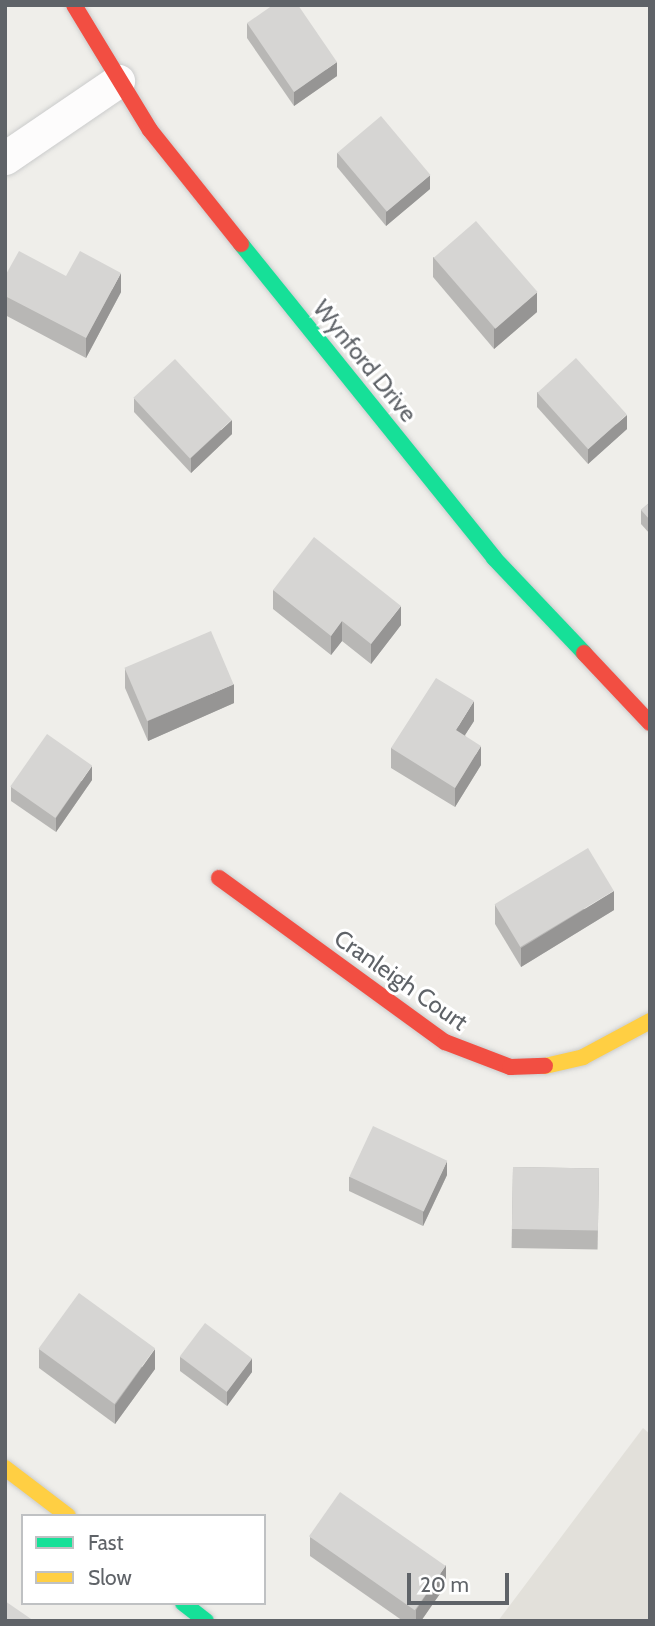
<!DOCTYPE html>
<html>
<head>
<meta charset="utf-8">
<style>
  body { margin:0 }
  #map { position:relative; width:655px; height:1626px; overflow:hidden; background:#efeeea; font-family:Cabin,sans-serif }
  div>[style] { position:absolute }
  [style*='--x'] { left:calc(var(--x)*1px); top:calc(var(--y)*1px); width:calc(var(--w)*1px); rotate:calc(var(--a)*1deg) }
  .education>* { inset:0; background:#e2e0da }
  .roads { filter:drop-shadow(0 0 2px #cbcccc) drop-shadow(0 0 2px #cbcccc) }
  .street>* { height:33px; margin:-16.5px; padding:0 16.5px; transform-origin:16.5px; border-radius:16.5px; background:#fdfcfc }
  .fast>* { height:16px; margin:-8px; padding:0 8px; transform-origin:8px; border-radius:8px; background:#16e098 }
  .slow>* { height:16px; margin:-8px; padding:0 8px; transform-origin:8px; border-radius:8px; background:#ffcf43 }
  .jam>* { height:16px; margin:-8px; padding:0 8px; transform-origin:8px; border-radius:8px; background:#f24e42 }
  .wall>* { inset:0; background:#b8b7b5; transform-origin:0 0 }
  .shaded-wall>* { inset:0; background:#969594 }
  .building>* { inset:0; background:#d6d5d3; transform-origin:0 0 }
  span { translate:-50% -50%; white-space:nowrap; text-align:center; line-height:1.15; -webkit-text-stroke:6px #fff; paint-order:stroke }
  .street-label { font-size:24px; color:#5f6368 }
  .frame { position:absolute; inset:0; border:7px solid #5f6368; pointer-events:none }
  .legend { position:absolute; left:21px; top:1514px; width:245px; height:91px; box-sizing:border-box; background:#fff; border:2px solid #bfc1c3; margin:0; padding:9px 12px; list-style:none; font-size:21px; color:#5f6368 }
  .legend li { display:flex; align-items:center; gap:14px; height:35px }
  .legend b { width:35px; border:2px solid #bfc1c3 }
  .scale { position:absolute; left:407px; top:1573px; width:102px; height:32px; box-sizing:border-box; border:4px solid #5f6368; border-top:0; padding-left:9px; font-size:21px; line-height:24px; white-space:nowrap; color:#5f6368; -webkit-text-stroke:5px #fff; paint-order:stroke }
</style>
</head>
<body>
<div id="map">
  <div class="education">
    <div style="clip-path:polygon(643px 1428px,650px 1434px,650px 1621px,498px 1621px)"></div>
  </div>
  <div class="roads">
    <div class="street">
      <div style="--x:5;--y:158;--w:137;--a:-34.3"></div>
    </div>
    <div class="fast">
      <div style="--x:241;--y:244;--w:403;--a:51.1"></div>
      <div style="--x:494;--y:558;--w:131;--a:46.5"></div>
      <div style="--x:183;--y:1603;--w:29;--a:38"></div>
    </div>
    <div class="slow">
      <div style="--x:545;--y:1066;--w:39;--a:-13"></div>
      <div style="--x:583;--y:1057;--w:76;--a:-28.2"></div>
      <div style="--x:5;--y:1468;--w:79;--a:37.3"></div>
    </div>
    <div class="jam">
      <div style="--x:74;--y:5;--w:146;--a:58.7"></div>
      <div style="--x:150;--y:130;--w:146;--a:51.4"></div>
      <div style="--x:584;--y:653;--w:96;--a:46.7"></div>
      <div style="--x:219;--y:878;--w:279;--a:36"></div>
      <div style="--x:445;--y:1042;--w:70;--a:21"></div>
      <div style="--x:510;--y:1067;--w:35;--a:-2"></div>
    </div>
  </div>
  <div class="wall">
    <div style="clip-path:polygon(247px 23px,337px 76px,294px 106px,247px 38px)"></div>
    <div style="clip-path:polygon(337px 153px,430px 189px,386px 226px,337px 167px)"></div>
    <div style="clip-path:polygon(433px 257px,537px 312px,494px 349px,433px 277px)"></div>
    <div style="clip-path:polygon(5px 276px,66px 276px,121px 292px,86px 358px,5px 315px)"></div>
    <div style="clip-path:polygon(537px 392px,627px 429px,588px 464px,537px 407px)"></div>
    <div style="clip-path:polygon(134px 398px,232px 434px,191px 473px,134px 412px)"></div>
    <div style="clip-path:polygon(650px 502px,650px 534px,641px 524px,641px 510px)"></div>
    <div style="clip-path:polygon(273px 590px,401px 625px,371px 664px,342px 641px,331px 655px,273px 609px)"></div>
    <div style="clip-path:polygon(125px 668px,234px 703px,148px 741px,125px 688px)"></div>
    <div style="clip-path:polygon(474px 721px,465px 735px,481px 765px,455px 807px,391px 768px,391px 748px)"></div>
    <div style="clip-path:polygon(92px 780px,56px 832px,11px 801px,11px 787px)"></div>
    <div style="clip-path:polygon(495px 905px,614px 910px,521px 967px,495px 924px)"></div>
    <div style="left:513px;top:1167px;width:86px;height:81px;rotate:1deg"></div>
    <div style="clip-path:polygon(447px 1175px,423px 1226px,349px 1191px,349px 1177px)"></div>
    <div style="clip-path:polygon(39px 1349px,155px 1369px,115px 1424px,39px 1368px)"></div>
    <div style="clip-path:polygon(180px 1357px,252px 1372px,227px 1406px,180px 1371px)"></div>
    <div style="clip-path:polygon(310px 1537px,446px 1585px,421px 1621px,403px 1621px,310px 1556px)"></div>
  </div>
  <div class="shaded-wall">
    <div style="clip-path:polygon(337px 62px,337px 76px,294px 106px,294px 92px)"></div>
    <div style="clip-path:polygon(430px 175px,430px 189px,386px 226px,386px 212px)"></div>
    <div style="clip-path:polygon(121px 273px,121px 292px,86px 358px,86px 338px)"></div>
    <div style="clip-path:polygon(537px 292px,537px 312px,494px 349px,494px 329px)"></div>
    <div style="clip-path:polygon(627px 415px,627px 429px,588px 464px,588px 449px)"></div>
    <div style="clip-path:polygon(232px 420px,232px 434px,191px 473px,191px 458px)"></div>
    <div style="clip-path:polygon(401px 606px,401px 625px,371px 664px,371px 644px)"></div>
    <div style="clip-path:polygon(342px 621px,342px 641px,331px 655px,331px 636px)"></div>
    <div style="clip-path:polygon(234px 684px,234px 703px,148px 741px,148px 721px)"></div>
    <div style="clip-path:polygon(474px 701px,474px 721px,456px 749px,456px 730px)"></div>
    <div style="clip-path:polygon(481px 746px,481px 765px,455px 807px,455px 788px)"></div>
    <div style="clip-path:polygon(92px 766px,92px 780px,56px 832px,56px 818px)"></div>
    <div style="clip-path:polygon(614px 891px,614px 910px,521px 967px,521px 948px)"></div>
    <div style="clip-path:polygon(447px 1161px,447px 1175px,423px 1226px,423px 1212px)"></div>
    <div style="clip-path:polygon(155px 1349px,155px 1369px,115px 1424px,115px 1405px)"></div>
    <div style="clip-path:polygon(252px 1358px,252px 1372px,227px 1406px,227px 1391px)"></div>
    <div style="clip-path:polygon(446px 1565px,446px 1585px,421px 1621px,416px 1621px,416px 1610px)"></div>
  </div>
  <div class="building">
    <div style="clip-path:polygon(273px 5px,298px 5px,337px 62px,294px 92px,247px 23px)"></div>
    <div style="left:381px;top:116px;width:77px;height:57px;rotate:50deg"></div>
    <div style="left:476px;top:221px;width:94px;height:56px;rotate:49deg"></div>
    <div style="clip-path:polygon(19px 251px,66px 276px,80px 251px,121px 273px,86px 338px,5px 296px,5px 276px)"></div>
    <div style="left:576px;top:358px;width:76px;height:52px;rotate:48deg"></div>
    <div style="left:175px;top:359px;width:83px;height:57px;rotate:47deg"></div>
    <div style="clip-path:polygon(650px 502px,650px 520px,641px 510px)"></div>
    <div style="clip-path:polygon(314px 537px,401px 606px,371px 644px,342px 621px,331px 636px,273px 590px)"></div>
    <div style="left:211px;top:631px;width:58px;height:94px;rotate:67deg"></div>
    <div style="clip-path:polygon(436px 678px,474px 701px,456px 730px,481px 746px,455px 788px,391px 748px)"></div>
    <div style="left:47px;top:734px;width:55px;height:64px;rotate:35deg"></div>
    <div style="left:588px;top:848px;width:50px;height:109px;rotate:59deg"></div>
    <div style="left:373px;top:1126px;width:82px;height:56px;rotate:25deg"></div>
    <div style="left:513px;top:1167px;width:86px;height:62px;rotate:1deg"></div>
    <div style="left:79px;top:1293px;width:94px;height:69px;rotate:36deg"></div>
    <div style="left:205px;top:1323px;width:59px;height:42px;rotate:37deg"></div>
    <div style="left:340px;top:1492px;width:129px;height:54px;rotate:35deg"></div>
    <div style="clip-path:polygon(5px 1601px,34px 1621px,5px 1621px)"></div>
  </div>
  <div class="street-label">
    <span style="left:365px;top:361px;rotate:51deg">Wynford Drive</span>
    <span style="left:401px;top:980px;rotate:35deg">Cranleigh Court</span>
  </div>
  <div class="frame"></div>
  <ul class="legend">
  <li><b style="height:9px;background:#16e098"></b>Fast</li>
  <li><b style="height:9px;background:#ffcf43"></b>Slow</li>
  </ul>
  <div class="scale">20 m</div>
</div>
</body>
</html>
